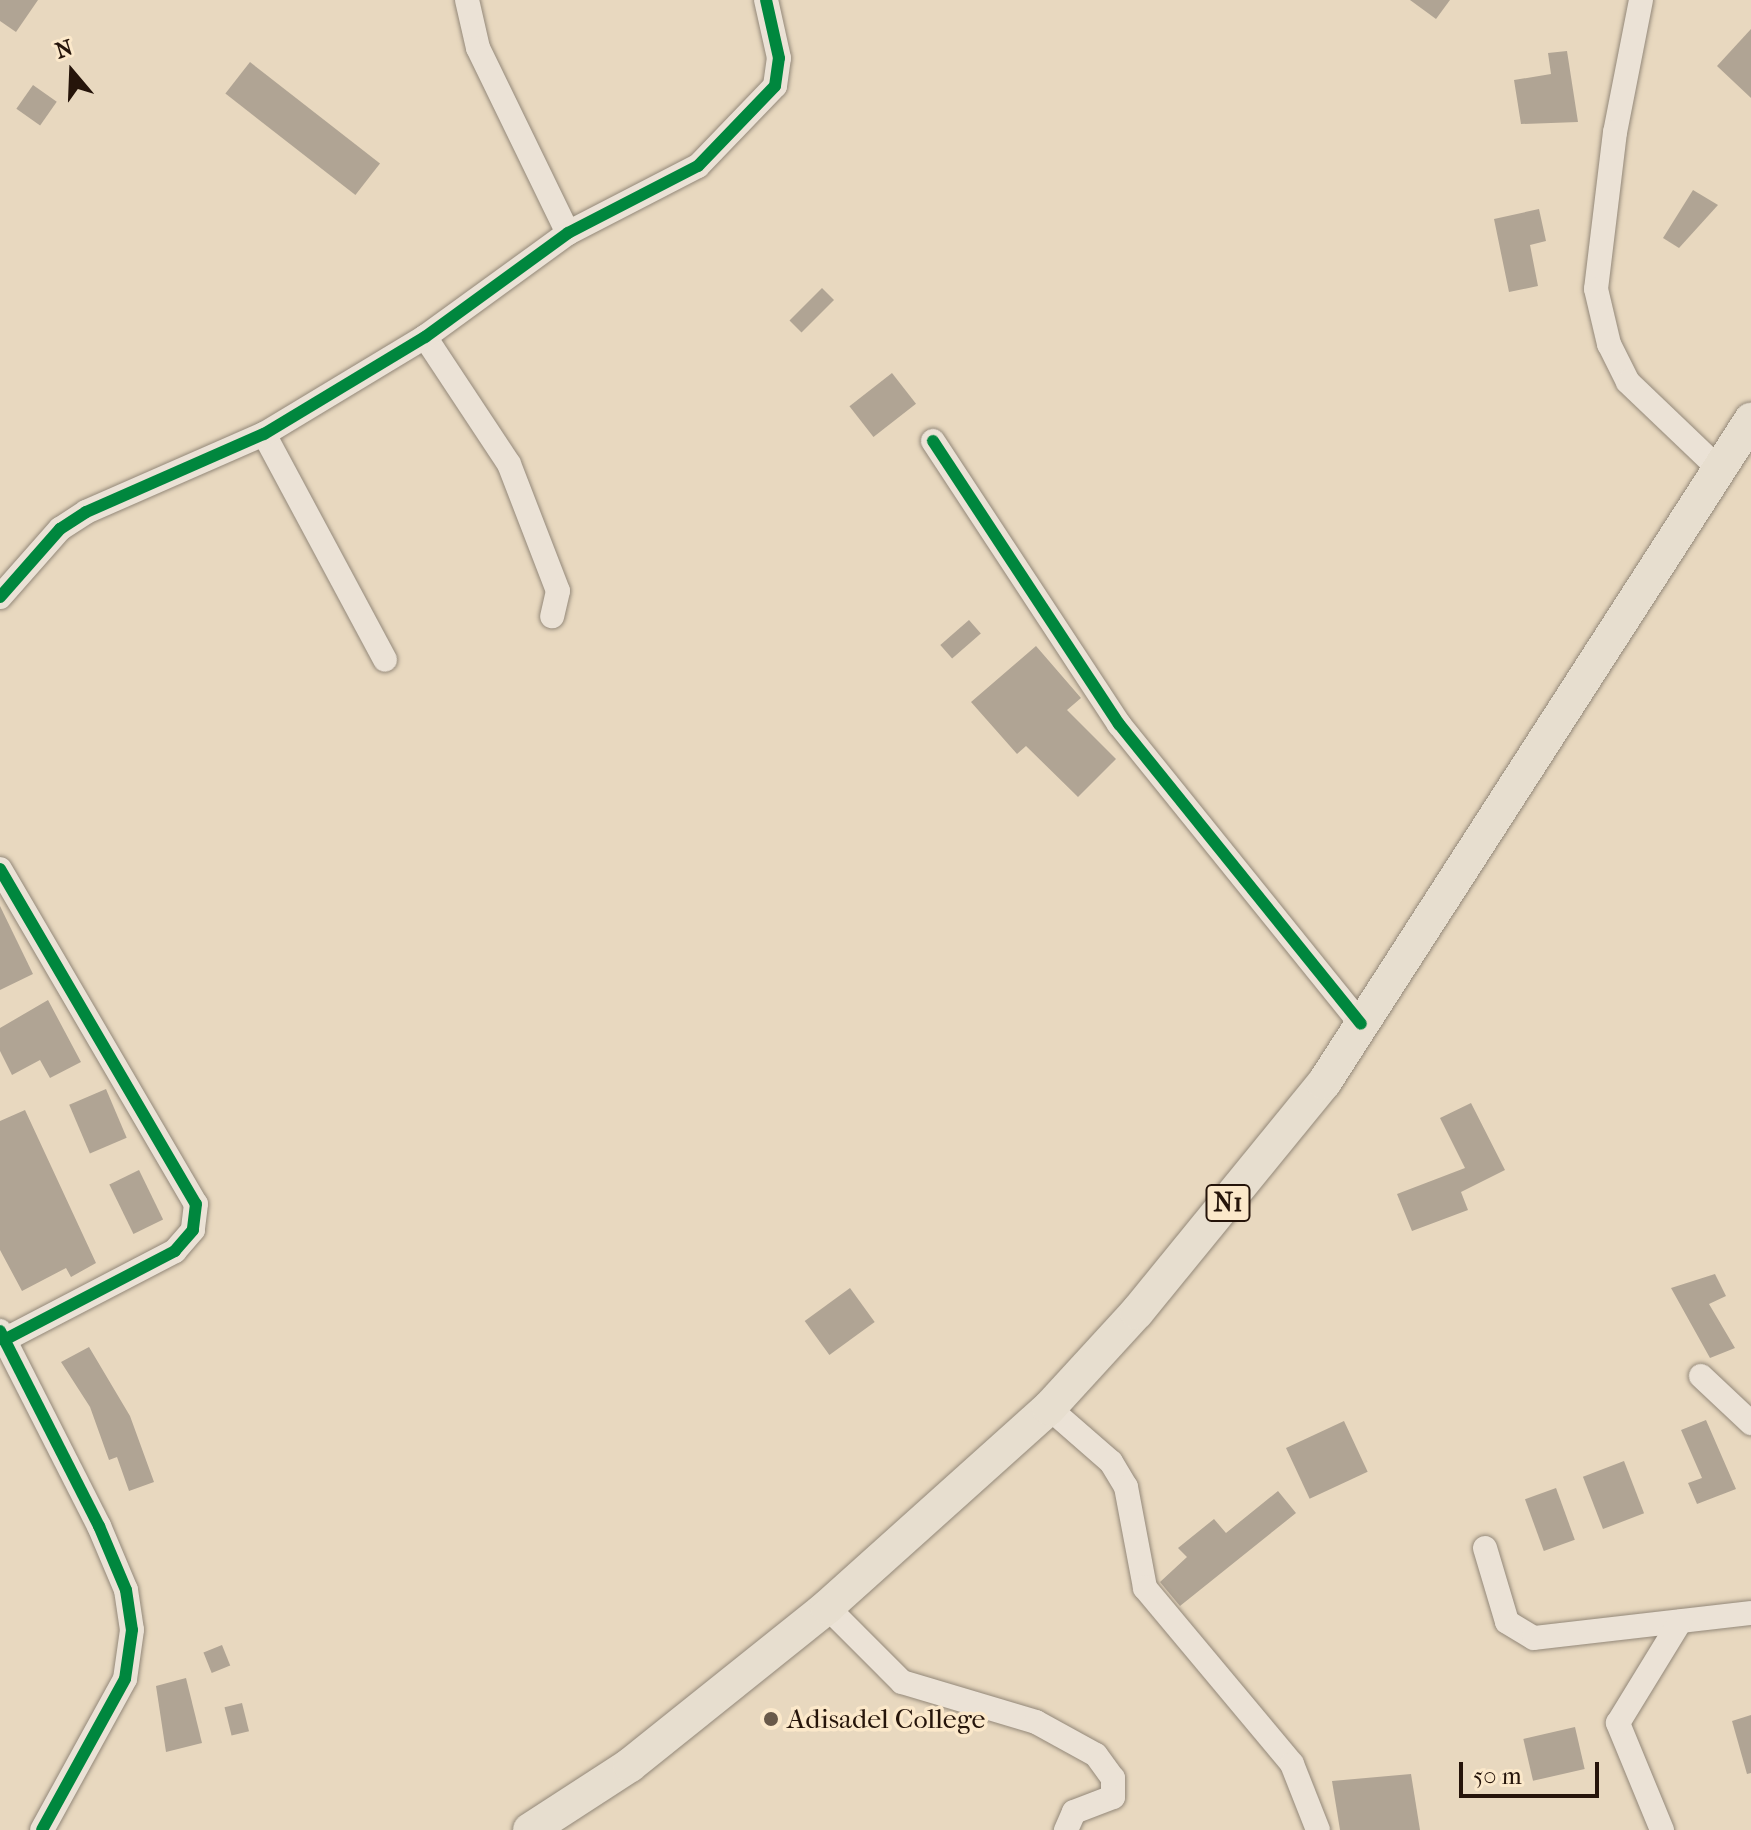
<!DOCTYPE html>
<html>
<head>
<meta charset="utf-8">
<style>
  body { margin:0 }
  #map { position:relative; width:1751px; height:1830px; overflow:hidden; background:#e8d8bf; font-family:"IM FELL French Canon",serif }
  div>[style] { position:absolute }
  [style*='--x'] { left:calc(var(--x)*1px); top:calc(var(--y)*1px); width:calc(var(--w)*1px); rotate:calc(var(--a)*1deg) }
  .building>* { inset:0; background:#b0a494; transform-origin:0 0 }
  .roads { filter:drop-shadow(0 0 2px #938879) drop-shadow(0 0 2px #938879) }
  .minor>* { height:24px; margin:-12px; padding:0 12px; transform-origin:12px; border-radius:12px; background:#ebe2d6 }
  .highway>* { height:34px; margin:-17px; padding:0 17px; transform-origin:17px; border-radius:17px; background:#e7decf }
  .cycleway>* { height:12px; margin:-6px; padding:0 6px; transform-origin:6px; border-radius:6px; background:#00873e }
  .dots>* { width:22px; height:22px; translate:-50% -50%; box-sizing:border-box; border:4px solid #fbe8ca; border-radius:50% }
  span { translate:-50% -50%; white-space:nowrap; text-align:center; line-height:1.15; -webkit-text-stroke:7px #fbe8ca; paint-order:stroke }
  .shield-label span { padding:2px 6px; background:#fbe8ca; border:2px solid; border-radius:6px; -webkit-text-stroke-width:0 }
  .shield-label { font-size:26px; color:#25140a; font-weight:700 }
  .poi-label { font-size:28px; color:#25140a }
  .left { translate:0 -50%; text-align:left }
  .north { position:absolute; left:32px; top:32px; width:80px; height:80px; -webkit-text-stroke:6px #fbe8ca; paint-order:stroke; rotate:341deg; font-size:22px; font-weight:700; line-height:32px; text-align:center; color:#25140a }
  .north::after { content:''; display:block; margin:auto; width:28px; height:36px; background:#25140a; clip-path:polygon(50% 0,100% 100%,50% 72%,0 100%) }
  .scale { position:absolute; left:1459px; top:1762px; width:140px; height:36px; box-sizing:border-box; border:4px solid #25140a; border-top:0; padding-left:10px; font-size:24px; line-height:28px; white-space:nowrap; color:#25140a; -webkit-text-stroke:6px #fbe8ca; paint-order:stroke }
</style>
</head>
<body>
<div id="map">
  <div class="building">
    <div style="clip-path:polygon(0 0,38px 0,16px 32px,0 21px)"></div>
    <div style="clip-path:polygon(1410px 0,1450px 0,1436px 19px)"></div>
    <div style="clip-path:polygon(1751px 29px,1751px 98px,1717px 66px)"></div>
    <div style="clip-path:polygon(1567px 51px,1578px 122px,1521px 124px,1514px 80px,1551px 74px,1548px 53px)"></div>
    <div style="left:250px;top:62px;width:165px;height:40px;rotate:38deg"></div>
    <div style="left:33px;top:85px;width:29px;height:29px;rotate:35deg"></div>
    <div style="clip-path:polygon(1693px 190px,1718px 205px,1679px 248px,1663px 238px)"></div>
    <div style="clip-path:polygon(1539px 209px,1546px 241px,1530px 245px,1538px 286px,1509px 292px,1494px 219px)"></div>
    <div style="left:822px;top:288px;width:17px;height:46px;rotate:45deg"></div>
    <div style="left:892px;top:373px;width:39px;height:54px;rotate:52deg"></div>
    <div style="left:969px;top:620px;width:18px;height:38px;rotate:49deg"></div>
    <div style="clip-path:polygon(1036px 646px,1081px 698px,1067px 710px,1116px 759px,1078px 797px,1026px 746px,1017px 754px,971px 702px)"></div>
    <div style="clip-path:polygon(0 906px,33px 974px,0 990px)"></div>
    <div style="clip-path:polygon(48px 1000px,81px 1062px,50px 1078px,40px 1060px,12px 1075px,0 1051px,0 1028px)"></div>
    <div style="left:106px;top:1089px;width:53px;height:40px;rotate:67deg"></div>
    <div style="clip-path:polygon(1471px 1103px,1505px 1170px,1461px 1192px,1468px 1210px,1412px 1231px,1397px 1194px,1465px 1168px,1440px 1118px)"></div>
    <div style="clip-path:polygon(25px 1110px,96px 1263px,71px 1277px,66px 1268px,22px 1291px,0 1250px,0 1121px)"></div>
    <div style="left:139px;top:1170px;width:55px;height:33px;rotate:64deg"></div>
    <div style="clip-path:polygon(1715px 1274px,1726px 1296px,1709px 1304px,1735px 1348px,1710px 1358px,1671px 1288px)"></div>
    <div style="left:850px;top:1288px;width:42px;height:56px;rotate:54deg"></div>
    <div style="clip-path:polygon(89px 1347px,130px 1416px,154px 1482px,129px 1491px,117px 1457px,109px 1460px,90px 1407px,61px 1362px)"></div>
    <div style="clip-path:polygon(1706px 1420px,1736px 1489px,1697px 1504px,1688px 1483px,1702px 1478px,1681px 1430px)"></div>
    <div style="left:1344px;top:1421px;width:56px;height:64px;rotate:65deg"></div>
    <div style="left:1624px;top:1461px;width:56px;height:44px;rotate:69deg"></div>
    <div style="left:1556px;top:1488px;width:55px;height:33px;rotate:70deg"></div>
    <div style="clip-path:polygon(1278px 1491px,1296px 1513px,1180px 1606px,1160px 1582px,1187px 1557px,1178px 1548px,1214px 1519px,1226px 1533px)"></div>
    <div style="left:222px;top:1645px;width:22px;height:20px;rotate:68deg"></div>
    <div style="clip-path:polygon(186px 1678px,202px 1743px,166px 1752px,156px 1686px)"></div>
    <div style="left:242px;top:1703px;width:29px;height:18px;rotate:76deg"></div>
    <div style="clip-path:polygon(1751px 1715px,1751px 1773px,1747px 1774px,1732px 1721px)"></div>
    <div style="left:1575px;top:1727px;width:43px;height:53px;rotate:77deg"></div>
    <div style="clip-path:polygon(1411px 1774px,1420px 1830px,1340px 1830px,1332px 1781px)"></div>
  </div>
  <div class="roads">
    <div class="minor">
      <div style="--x:467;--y:0;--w:49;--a:77.1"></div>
      <div style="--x:478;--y:48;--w:206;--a:64.1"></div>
      <div style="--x:1641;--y:0;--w:135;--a:101.1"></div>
      <div style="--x:1615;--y:132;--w:158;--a:96.9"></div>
      <div style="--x:1596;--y:289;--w:57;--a:76.7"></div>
      <div style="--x:1609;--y:344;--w:42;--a:63.4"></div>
      <div style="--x:1628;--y:382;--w:126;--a:43.7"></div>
      <div style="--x:425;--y:337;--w:152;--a:56.5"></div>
      <div style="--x:509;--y:464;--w:136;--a:68.9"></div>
      <div style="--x:558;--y:591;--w:26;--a:103"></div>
      <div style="--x:264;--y:434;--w:256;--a:61.8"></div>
      <div style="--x:933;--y:441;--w:339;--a:56.7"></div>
      <div style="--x:1119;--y:724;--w:385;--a:51.1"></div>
      <div style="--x:0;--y:597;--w:91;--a:-48.6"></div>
      <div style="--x:60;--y:529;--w:31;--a:-33"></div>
      <div style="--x:86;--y:512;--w:194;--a:-23.7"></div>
      <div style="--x:264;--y:434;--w:188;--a:-31.1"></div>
      <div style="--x:425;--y:337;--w:177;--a:-36"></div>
      <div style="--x:568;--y:233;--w:146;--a:-27.3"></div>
      <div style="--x:698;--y:166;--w:111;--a:-46.1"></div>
      <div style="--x:775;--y:86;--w:28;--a:-82"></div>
      <div style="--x:779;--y:58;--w:59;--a:-102.6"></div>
      <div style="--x:0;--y:869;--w:388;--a:59.7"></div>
      <div style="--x:196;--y:1204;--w:26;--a:97"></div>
      <div style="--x:193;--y:1230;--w:28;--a:131"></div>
      <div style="--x:175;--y:1251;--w:193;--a:152.5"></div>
      <div style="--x:0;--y:1331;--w:219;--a:63.1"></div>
      <div style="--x:99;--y:1526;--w:69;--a:67.1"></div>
      <div style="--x:126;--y:1590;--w:40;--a:81.5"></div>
      <div style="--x:132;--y:1630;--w:49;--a:98.1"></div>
      <div style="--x:125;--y:1679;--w:172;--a:118.8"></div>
      <div style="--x:1701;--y:1376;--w:69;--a:43.2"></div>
      <div style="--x:1049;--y:1408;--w:82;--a:41.1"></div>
      <div style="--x:1111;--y:1462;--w:29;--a:59"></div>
      <div style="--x:1126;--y:1487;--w:103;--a:79.3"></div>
      <div style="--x:1145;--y:1588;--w:229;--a:50.1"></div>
      <div style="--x:1292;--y:1764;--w:71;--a:68.5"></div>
      <div style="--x:1485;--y:1548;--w:77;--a:73.4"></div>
      <div style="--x:1507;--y:1622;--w:31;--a:31"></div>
      <div style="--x:1534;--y:1638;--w:218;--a:-6.6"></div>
      <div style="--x:827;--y:1607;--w:106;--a:45"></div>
      <div style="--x:902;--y:1682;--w:140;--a:16.6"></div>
      <div style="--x:1036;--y:1722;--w:68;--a:28.8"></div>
      <div style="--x:1096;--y:1755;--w:29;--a:54"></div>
      <div style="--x:1113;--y:1778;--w:19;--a:90"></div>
      <div style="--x:1113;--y:1797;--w:42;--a:159"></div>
      <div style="--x:1074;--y:1812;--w:20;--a:114"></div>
      <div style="--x:1662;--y:1830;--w:116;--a:-112.4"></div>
      <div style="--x:1618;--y:1723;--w:119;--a:-58.5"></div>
    </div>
    <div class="highway">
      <div style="--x:530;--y:1830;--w:119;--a:-33"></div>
      <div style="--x:630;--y:1765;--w:253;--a:-38.7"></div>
      <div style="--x:827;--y:1607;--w:298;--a:-41.9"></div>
      <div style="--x:1049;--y:1408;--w:130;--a:-47.5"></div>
      <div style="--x:1137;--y:1312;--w:296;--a:-50.8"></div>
      <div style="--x:1324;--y:1083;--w:789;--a:-57.22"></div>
    </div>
  </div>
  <div class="cycleway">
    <div style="--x:933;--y:441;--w:339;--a:56.7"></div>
    <div style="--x:1119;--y:724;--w:385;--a:51.1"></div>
    <div style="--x:0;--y:597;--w:91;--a:-48.6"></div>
    <div style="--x:60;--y:529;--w:31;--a:-33"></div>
    <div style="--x:86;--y:512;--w:194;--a:-23.7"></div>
    <div style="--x:264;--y:434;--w:188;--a:-31.1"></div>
    <div style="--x:425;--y:337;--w:177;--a:-36"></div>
    <div style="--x:568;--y:233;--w:146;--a:-27.3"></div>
    <div style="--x:698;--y:166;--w:111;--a:-46.1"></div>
    <div style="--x:775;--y:86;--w:28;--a:-82"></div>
    <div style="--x:779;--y:58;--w:59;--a:-102.6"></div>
    <div style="--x:0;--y:869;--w:388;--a:59.7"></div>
    <div style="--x:196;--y:1204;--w:26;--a:97"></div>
    <div style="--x:193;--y:1230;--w:28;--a:131"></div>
    <div style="--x:175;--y:1251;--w:193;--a:152.5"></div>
    <div style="--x:0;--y:1331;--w:219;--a:63.1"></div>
    <div style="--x:99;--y:1526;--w:69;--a:67.1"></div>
    <div style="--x:126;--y:1590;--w:40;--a:81.5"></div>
    <div style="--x:132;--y:1630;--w:49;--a:98.1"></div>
    <div style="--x:125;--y:1679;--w:172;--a:118.8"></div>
  </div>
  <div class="dots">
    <div style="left:771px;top:1719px;background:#695949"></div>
  </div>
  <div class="shield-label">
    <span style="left:1228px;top:1203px">N1</span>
  </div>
  <div class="poi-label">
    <span class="left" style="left:787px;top:1719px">Adisadel College</span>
  </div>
  <div class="north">N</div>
  <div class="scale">50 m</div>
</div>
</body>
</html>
